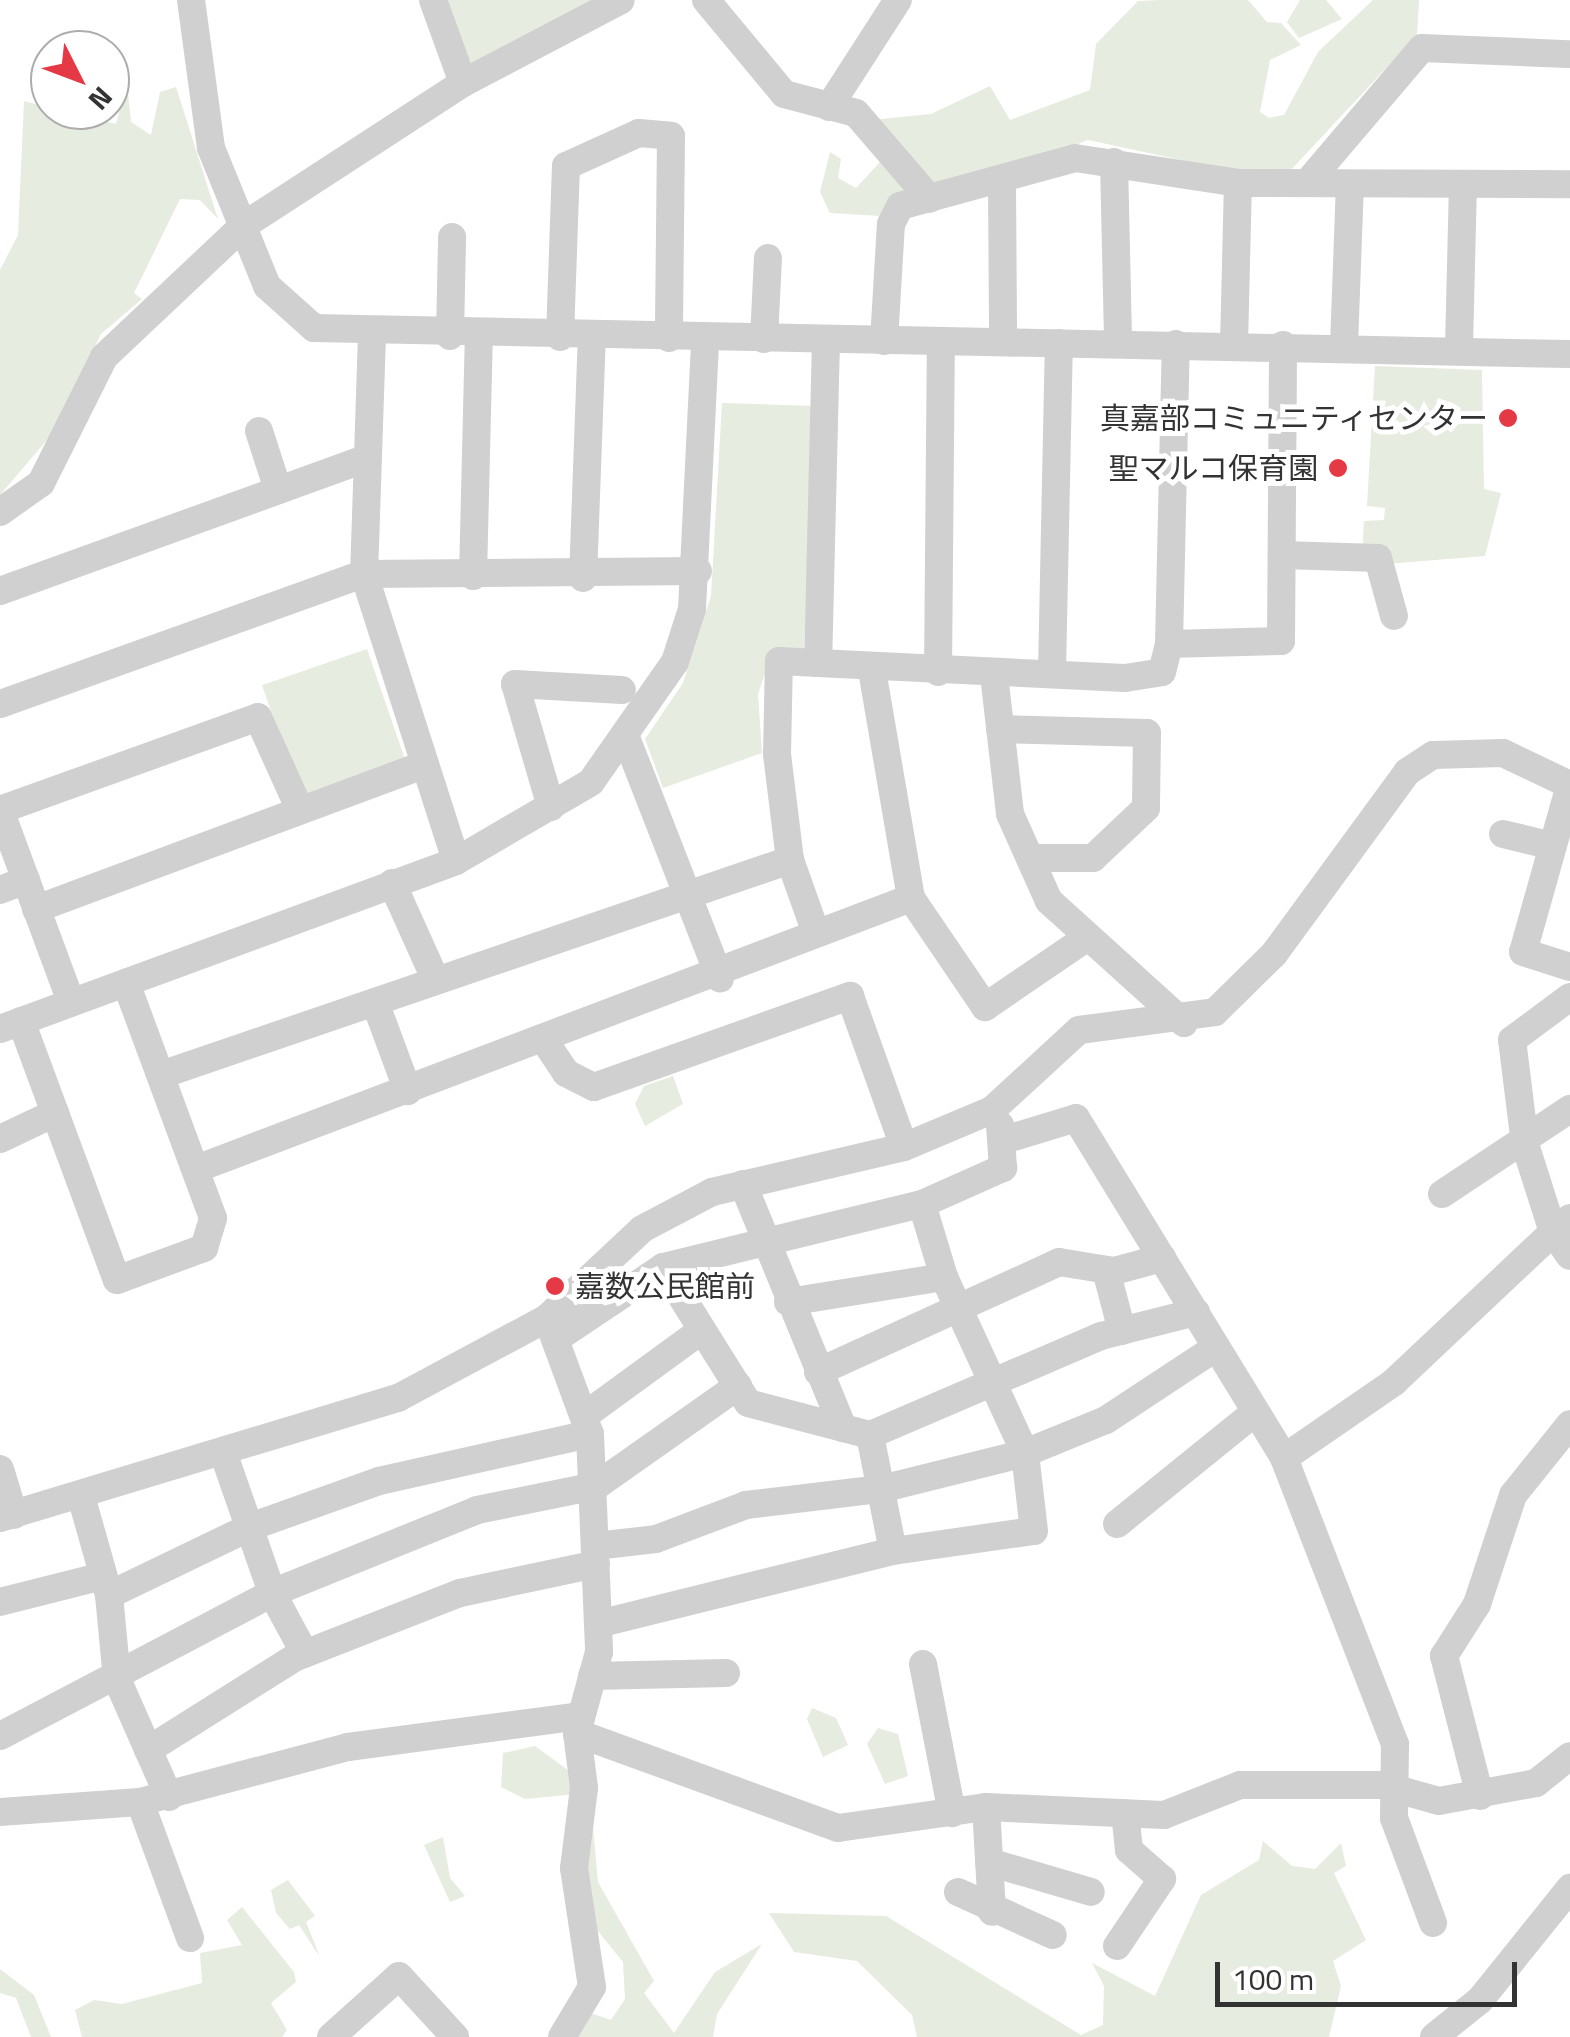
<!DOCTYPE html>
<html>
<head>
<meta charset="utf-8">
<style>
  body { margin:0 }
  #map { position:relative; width:1570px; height:2037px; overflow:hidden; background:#fff; font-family:"Titillium Web","Noto Sans JP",sans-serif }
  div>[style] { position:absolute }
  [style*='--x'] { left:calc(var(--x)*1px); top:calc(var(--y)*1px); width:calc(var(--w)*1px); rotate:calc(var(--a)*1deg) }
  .green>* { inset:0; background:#e6ecdf; transform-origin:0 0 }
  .minor>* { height:28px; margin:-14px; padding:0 14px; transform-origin:14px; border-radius:14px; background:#d0d0d0 }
  .dots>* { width:28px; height:28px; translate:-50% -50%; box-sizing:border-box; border:5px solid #fff; border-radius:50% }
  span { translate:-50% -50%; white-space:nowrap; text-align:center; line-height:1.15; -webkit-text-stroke:10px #fff; paint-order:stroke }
  .poi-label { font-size:30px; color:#333 }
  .right { translate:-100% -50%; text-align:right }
  .left { translate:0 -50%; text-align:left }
  .north { position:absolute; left:30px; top:30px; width:100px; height:100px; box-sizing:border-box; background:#fff; border:2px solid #adadad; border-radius:50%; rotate:132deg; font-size:28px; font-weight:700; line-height:40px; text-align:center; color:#333 }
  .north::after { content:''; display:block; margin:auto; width:35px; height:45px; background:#e63946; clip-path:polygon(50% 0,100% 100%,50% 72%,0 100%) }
  .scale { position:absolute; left:1215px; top:1962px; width:302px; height:45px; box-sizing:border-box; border:5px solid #333; border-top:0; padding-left:12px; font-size:30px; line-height:35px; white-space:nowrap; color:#333; -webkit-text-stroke:8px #fff; paint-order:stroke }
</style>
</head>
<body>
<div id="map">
  <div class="green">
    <div style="clip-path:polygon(445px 0,593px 0,472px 66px)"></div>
    <div style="clip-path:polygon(1161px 0,1248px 0,1267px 22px,1281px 23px,1301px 45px,1270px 60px,1260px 112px,1269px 118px,1284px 115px,1318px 52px,1373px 0,1419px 0,1417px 35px,1288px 173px,1237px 172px,1088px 140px,1003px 174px,933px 187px,871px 120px,931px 114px,990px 86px,1010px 120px,1090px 90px,1096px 44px,1138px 1px)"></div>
    <div style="clip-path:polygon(1300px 0,1326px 0,1342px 19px,1299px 38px,1287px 22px)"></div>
    <div style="clip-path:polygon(127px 83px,131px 122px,151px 135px,160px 92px,176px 87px,218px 219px,200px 200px,180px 199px,134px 293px,142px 299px,101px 334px,52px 434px,0 495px,0 270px,18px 235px,24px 101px,116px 124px)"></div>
    <div style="clip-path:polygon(830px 152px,841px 159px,838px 178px,856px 188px,880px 162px,912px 192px,882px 216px,830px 213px,820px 192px)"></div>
    <div style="clip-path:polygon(1375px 366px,1482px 370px,1484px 489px,1501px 493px,1485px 556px,1386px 564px,1362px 553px,1364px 521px,1384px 520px,1385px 508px,1367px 506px)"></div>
    <div style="clip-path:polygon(722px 403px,814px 406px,804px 649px,773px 649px,758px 694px,762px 753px,663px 788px,645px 739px,683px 683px,711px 596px)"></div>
    <div style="left:367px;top:649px;width:121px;height:111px;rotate:71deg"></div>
    <div style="clip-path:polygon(673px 1076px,683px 1104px,645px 1126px,635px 1104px,644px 1086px)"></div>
    <div style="clip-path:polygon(812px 1708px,836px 1718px,848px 1745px,823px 1757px,807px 1719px)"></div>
    <div style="clip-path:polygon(878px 1728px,898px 1734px,908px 1776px,885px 1784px,867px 1744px)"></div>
    <div style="clip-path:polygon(535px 1746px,569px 1771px,577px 1794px,525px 1799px,501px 1787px,503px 1753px)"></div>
    <div style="clip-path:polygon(590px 1794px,598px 1882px,654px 1981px,644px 1993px,674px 2033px,715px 1972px,762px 1944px,717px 2014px,713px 2037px,572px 2037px,585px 2011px,611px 2020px,625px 1999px,623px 1962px,592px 1924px,586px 1895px)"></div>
    <div style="clip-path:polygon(443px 1837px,450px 1878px,465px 1896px,450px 1902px,424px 1845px)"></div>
    <div style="clip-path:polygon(1263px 1841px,1292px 1866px,1315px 1869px,1341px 1843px,1346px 1866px,1334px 1873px,1366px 1940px,1333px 1961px,1341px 1986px,1329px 2037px,917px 2037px,912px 2015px,857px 1961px,794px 1952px,769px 1913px,886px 1916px,1081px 2035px,1103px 2025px,1104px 1986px,1092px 1963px,1155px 1996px,1201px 1895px,1259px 1860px)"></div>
    <div style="clip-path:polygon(288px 1880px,315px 1916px,306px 1922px,320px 1957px,299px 1925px,290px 1929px,276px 1913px,271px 1890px)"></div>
    <div style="clip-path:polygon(242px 1907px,294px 1972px,296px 1982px,271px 2003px,287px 2030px,282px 2037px,82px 2037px,75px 2010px,94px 2000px,122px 2004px,202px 1983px,200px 1953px,242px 1945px,227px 1920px)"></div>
    <div style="clip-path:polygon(0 1969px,34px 1995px,51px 2037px,31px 2037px,16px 1998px,0 1993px)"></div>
  </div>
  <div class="minor">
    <div style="--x:191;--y:0;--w:149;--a:82.3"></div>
    <div style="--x:211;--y:148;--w:149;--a:67.9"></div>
    <div style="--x:267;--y:286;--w:63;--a:41.8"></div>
    <div style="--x:314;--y:328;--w:1256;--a:1.19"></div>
    <div style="--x:433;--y:0;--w:88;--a:70.1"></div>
    <div style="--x:706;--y:0;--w:122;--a:50.3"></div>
    <div style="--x:784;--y:94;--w:74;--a:14.8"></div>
    <div style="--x:856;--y:113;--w:113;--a:49.3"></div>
    <div style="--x:829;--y:107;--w:127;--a:-57.2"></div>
    <div style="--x:1114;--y:162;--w:181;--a:88.7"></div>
    <div style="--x:1307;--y:183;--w:177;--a:-49.6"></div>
    <div style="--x:1422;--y:48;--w:146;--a:2.4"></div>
    <div style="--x:1002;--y:184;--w:158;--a:89.6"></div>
    <div style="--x:372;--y:335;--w:239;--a:91.9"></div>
    <div style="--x:364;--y:574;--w:301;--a:72.2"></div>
    <div style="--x:450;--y:336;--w:99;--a:-88.8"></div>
    <div style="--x:560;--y:337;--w:171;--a:-88"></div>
    <div style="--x:566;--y:166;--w:80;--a:-24.3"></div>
    <div style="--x:639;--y:133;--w:32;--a:5"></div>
    <div style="--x:671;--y:136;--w:202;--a:90.6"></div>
    <div style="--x:764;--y:339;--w:81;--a:-87.2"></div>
    <div style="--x:826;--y:340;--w:323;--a:91.4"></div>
    <div style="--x:818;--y:663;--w:307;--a:2.8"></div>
    <div style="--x:1125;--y:678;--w:37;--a:-9"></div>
    <div style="--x:1162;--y:672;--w:29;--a:-76"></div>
    <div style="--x:1169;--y:644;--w:112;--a:-1.5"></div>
    <div style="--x:1281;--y:641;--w:296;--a:-89.6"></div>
    <div style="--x:884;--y:341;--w:117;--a:-86.6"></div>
    <div style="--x:891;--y:224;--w:20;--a:-63"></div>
    <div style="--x:900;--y:206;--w:181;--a:-15.3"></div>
    <div style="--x:1075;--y:158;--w:165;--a:8.7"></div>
    <div style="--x:1238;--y:183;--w:332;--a:0.2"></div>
    <div style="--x:1234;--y:345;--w:162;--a:-88.6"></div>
    <div style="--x:1344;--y:346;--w:162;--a:-87.9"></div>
    <div style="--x:1459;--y:347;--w:162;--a:-88.6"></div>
    <div style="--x:259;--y:431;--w:62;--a:72.1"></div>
    <div style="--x:0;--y:512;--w:50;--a:-35.3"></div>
    <div style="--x:41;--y:483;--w:141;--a:-63.4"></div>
    <div style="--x:104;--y:357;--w:191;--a:-43.3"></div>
    <div style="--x:243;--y:226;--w:262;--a:-33"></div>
    <div style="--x:463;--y:83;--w:178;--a:-27.7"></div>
    <div style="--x:1282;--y:555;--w:96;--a:1.8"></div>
    <div style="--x:1378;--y:558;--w:60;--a:74.6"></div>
    <div style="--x:473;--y:576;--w:240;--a:-88.6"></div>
    <div style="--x:583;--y:578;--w:241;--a:-87.9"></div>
    <div style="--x:0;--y:591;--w:391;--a:-19.9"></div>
    <div style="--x:1169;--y:644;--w:300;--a:-88.7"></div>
    <div style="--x:872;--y:670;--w:231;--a:80.3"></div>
    <div style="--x:911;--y:898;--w:132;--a:55.8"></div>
    <div style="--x:985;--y:1007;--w:122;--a:-34.3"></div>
    <div style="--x:938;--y:672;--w:330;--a:-89.5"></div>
    <div style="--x:1052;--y:672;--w:329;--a:-88.8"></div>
    <div style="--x:994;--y:675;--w:140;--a:83.4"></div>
    <div style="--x:1010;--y:814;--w:95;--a:65.9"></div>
    <div style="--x:1049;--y:901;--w:182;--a:42.1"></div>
    <div style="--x:0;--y:704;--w:387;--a:-19.7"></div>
    <div style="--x:364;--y:574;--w:334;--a:-0.5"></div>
    <div style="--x:1000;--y:729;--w:147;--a:1.6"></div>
    <div style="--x:1147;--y:733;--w:75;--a:90.8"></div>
    <div style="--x:1146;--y:808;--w:73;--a:136.7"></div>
    <div style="--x:1093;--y:858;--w:63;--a:180"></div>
    <div style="--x:627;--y:740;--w:256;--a:68.7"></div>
    <div style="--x:1570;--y:785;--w:173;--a:105.7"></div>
    <div style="--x:1523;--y:952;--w:49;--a:17.7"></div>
    <div style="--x:551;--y:807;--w:128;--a:-106.3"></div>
    <div style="--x:515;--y:684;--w:107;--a:3.2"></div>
    <div style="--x:0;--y:810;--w:274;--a:-19.8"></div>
    <div style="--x:258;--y:717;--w:102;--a:65.7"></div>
    <div style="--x:0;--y:810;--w:205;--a:69.7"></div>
    <div style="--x:1503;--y:834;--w:51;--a:13.5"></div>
    <div style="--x:392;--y:883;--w:107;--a:65.8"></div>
    <div style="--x:0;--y:890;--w:28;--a:-21"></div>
    <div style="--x:36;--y:909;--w:415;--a:-20.4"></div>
    <div style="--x:816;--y:933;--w:77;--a:-109.6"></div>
    <div style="--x:790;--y:860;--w:107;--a:-97"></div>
    <div style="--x:777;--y:754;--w:93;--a:-88.8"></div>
    <div style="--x:779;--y:661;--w:39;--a:3"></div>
    <div style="--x:375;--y:1002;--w:95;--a:69.7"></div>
    <div style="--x:21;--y:1021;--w:276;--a:69.7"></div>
    <div style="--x:117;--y:1280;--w:93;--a:-20.2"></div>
    <div style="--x:204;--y:1248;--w:31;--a:-73"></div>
    <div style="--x:213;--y:1218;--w:251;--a:-110.3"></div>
    <div style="--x:0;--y:1029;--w:486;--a:-20.2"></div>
    <div style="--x:456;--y:861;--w:156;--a:-30.3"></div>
    <div style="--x:591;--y:782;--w:146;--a:-55"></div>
    <div style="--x:675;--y:662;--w:56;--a:-72.2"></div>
    <div style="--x:692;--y:609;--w:270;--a:-87.2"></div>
    <div style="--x:546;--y:1043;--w:36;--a:56"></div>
    <div style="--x:566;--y:1073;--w:31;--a:27"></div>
    <div style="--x:594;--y:1087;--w:272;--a:-19.6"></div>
    <div style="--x:850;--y:996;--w:160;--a:70.3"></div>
    <div style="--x:161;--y:1075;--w:665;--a:-18.87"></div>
    <div style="--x:0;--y:1139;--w:61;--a:-25.3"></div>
    <div style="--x:1007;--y:1139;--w:72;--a:-16.9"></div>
    <div style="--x:1076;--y:1118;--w:399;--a:58.5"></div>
    <div style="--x:1284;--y:1458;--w:307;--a:68.8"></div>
    <div style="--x:1395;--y:1744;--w:74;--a:90.8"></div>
    <div style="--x:1394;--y:1818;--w:112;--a:69.6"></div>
    <div style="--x:196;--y:1169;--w:765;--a:-20.76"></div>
    <div style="--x:743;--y:1184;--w:264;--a:67.7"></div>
    <div style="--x:1442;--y:1194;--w:154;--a:-33.6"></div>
    <div style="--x:1570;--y:1218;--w:22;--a:141"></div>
    <div style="--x:1553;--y:1232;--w:29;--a:55"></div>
    <div style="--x:663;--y:1267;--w:267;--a:-13.7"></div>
    <div style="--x:1106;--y:1270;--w:63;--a:75.3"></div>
    <div style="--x:788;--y:1302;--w:158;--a:-9.1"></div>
    <div style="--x:547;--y:1318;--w:124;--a:69.7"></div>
    <div style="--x:590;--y:1434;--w:218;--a:87.6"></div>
    <div style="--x:599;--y:1652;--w:84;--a:105.2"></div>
    <div style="--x:577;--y:1733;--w:55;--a:82.7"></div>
    <div style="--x:584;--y:1788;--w:81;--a:97.1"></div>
    <div style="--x:574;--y:1868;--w:120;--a:81.4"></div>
    <div style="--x:592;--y:1987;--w:58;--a:121"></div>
    <div style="--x:556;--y:1339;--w:129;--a:-33.9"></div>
    <div style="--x:663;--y:1267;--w:160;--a:58"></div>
    <div style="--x:748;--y:1403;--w:126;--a:14.7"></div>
    <div style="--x:870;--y:1435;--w:118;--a:78.8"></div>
    <div style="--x:818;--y:1372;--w:265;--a:-24.5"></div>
    <div style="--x:1059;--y:1262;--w:56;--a:9.3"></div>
    <div style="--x:1114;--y:1271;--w:50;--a:-15.2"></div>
    <div style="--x:584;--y:1416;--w:146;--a:-36.1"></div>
    <div style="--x:870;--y:1435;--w:251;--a:-23.2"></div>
    <div style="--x:1101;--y:1336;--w:98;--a:-14.2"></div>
    <div style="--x:223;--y:1452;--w:149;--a:70.8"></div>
    <div style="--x:272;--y:1593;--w:69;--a:61.6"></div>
    <div style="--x:1284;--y:1458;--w:134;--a:-34.6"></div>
    <div style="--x:1394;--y:1382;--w:219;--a:-43.3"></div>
    <div style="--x:1553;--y:1232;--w:92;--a:-107.7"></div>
    <div style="--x:1525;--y:1144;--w:105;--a:-97.1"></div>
    <div style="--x:1512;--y:1040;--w:72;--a:-36.6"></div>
    <div style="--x:0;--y:1469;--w:48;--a:73.1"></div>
    <div style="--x:81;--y:1496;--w:103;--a:74.2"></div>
    <div style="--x:109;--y:1595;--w:84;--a:84.6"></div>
    <div style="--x:117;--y:1679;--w:129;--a:66.2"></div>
    <div style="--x:0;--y:1518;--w:416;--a:-16.8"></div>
    <div style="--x:398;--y:1398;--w:169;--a:-28.2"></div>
    <div style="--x:547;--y:1318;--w:130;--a:-43.1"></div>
    <div style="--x:642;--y:1229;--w:79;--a:-27.9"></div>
    <div style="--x:712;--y:1192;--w:197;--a:-13.2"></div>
    <div style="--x:904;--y:1147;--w:95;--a:-22.8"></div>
    <div style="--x:992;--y:1110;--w:118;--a:-42.6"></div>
    <div style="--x:1079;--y:1030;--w:137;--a:-7.5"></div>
    <div style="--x:1215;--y:1012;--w:83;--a:-44.5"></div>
    <div style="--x:1274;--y:954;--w:225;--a:-53.8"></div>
    <div style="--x:1407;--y:772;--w:31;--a:-33"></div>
    <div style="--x:1433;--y:755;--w:70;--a:-1.6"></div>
    <div style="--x:1503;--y:753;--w:74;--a:25.5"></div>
    <div style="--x:1117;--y:1524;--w:175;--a:-39"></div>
    <div style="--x:595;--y:1546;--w:61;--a:-6.5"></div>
    <div style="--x:656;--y:1539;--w:96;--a:-20.7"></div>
    <div style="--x:746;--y:1505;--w:136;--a:-6.8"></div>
    <div style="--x:881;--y:1489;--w:148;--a:-14"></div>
    <div style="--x:1025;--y:1453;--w:87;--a:-22.2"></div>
    <div style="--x:1106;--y:1420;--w:131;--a:-33.4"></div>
    <div style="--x:109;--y:1595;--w:157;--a:-25.7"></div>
    <div style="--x:250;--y:1527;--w:137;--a:-19.6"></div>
    <div style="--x:379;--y:1481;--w:216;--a:-12.6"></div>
    <div style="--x:0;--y:1602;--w:106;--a:-14.2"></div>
    <div style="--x:598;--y:1624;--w:304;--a:-13.9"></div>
    <div style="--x:893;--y:1551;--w:142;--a:-8.1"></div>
    <div style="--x:1034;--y:1531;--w:79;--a:-96.6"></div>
    <div style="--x:1025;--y:1453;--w:194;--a:-114.7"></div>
    <div style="--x:944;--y:1277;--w:76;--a:-106.8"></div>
    <div style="--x:922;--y:1204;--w:89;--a:-24"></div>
    <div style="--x:1003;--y:1168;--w:43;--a:-94"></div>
    <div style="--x:923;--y:1664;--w:152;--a:79"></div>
    <div style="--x:592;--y:1676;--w:134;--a:-1.3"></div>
    <div style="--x:577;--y:1733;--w:278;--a:20"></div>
    <div style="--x:838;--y:1828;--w:149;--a:-8.1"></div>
    <div style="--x:986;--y:1807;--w:178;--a:2.6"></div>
    <div style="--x:1164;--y:1815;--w:82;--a:-21.5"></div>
    <div style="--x:1240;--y:1785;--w:142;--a:0"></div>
    <div style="--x:1382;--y:1785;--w:59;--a:15.7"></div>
    <div style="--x:1439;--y:1801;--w:99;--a:-10.5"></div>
    <div style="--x:1536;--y:1783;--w:43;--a:-38.5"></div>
    <div style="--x:0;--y:1736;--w:307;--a:-27.7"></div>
    <div style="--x:272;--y:1593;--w:221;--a:-22"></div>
    <div style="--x:477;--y:1510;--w:121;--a:-11.4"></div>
    <div style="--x:596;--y:1486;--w:174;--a:-35.2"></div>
    <div style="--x:148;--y:1750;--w:173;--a:-32.2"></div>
    <div style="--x:294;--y:1658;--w:178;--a:-21.4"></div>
    <div style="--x:460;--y:1593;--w:139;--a:-12"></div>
    <div style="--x:1480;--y:1796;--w:145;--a:-104.4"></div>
    <div style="--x:1444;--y:1656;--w:62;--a:-57.6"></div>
    <div style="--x:1477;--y:1604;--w:115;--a:-71.7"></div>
    <div style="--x:1513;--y:1495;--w:91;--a:-51.2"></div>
    <div style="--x:140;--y:1802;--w:145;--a:69.8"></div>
    <div style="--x:986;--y:1807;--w:105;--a:86.7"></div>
    <div style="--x:0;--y:1812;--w:140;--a:-4.1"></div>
    <div style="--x:140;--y:1802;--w:215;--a:-14.8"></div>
    <div style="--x:348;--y:1747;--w:234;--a:-7.6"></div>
    <div style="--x:989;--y:1862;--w:106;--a:16.4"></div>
    <div style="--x:958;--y:1892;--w:104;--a:24.4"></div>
    <div style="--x:1117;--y:1946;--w:81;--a:-56.1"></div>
    <div style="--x:1162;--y:1879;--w:44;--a:-138.7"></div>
    <div style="--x:1129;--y:1850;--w:37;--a:-96"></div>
    <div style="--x:331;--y:2037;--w:91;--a:-41.9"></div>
    <div style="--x:399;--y:1976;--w:83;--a:47.4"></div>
    <div style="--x:1434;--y:2037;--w:59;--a:-38.8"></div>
    <div style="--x:1480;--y:2000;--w:144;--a:-51.2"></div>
  </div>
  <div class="dots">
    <div style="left:1508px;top:418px;background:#e63946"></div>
    <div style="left:1338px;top:468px;background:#e63946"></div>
    <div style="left:555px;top:1286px;background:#e63946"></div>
  </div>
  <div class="poi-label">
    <span class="right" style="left:1488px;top:418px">真嘉部コミュニティセンター</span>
    <span class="right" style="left:1318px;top:468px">聖マルコ保育園</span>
    <span class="left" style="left:575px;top:1286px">嘉数公民館前</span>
  </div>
  <div class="north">N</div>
  <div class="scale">100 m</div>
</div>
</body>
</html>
